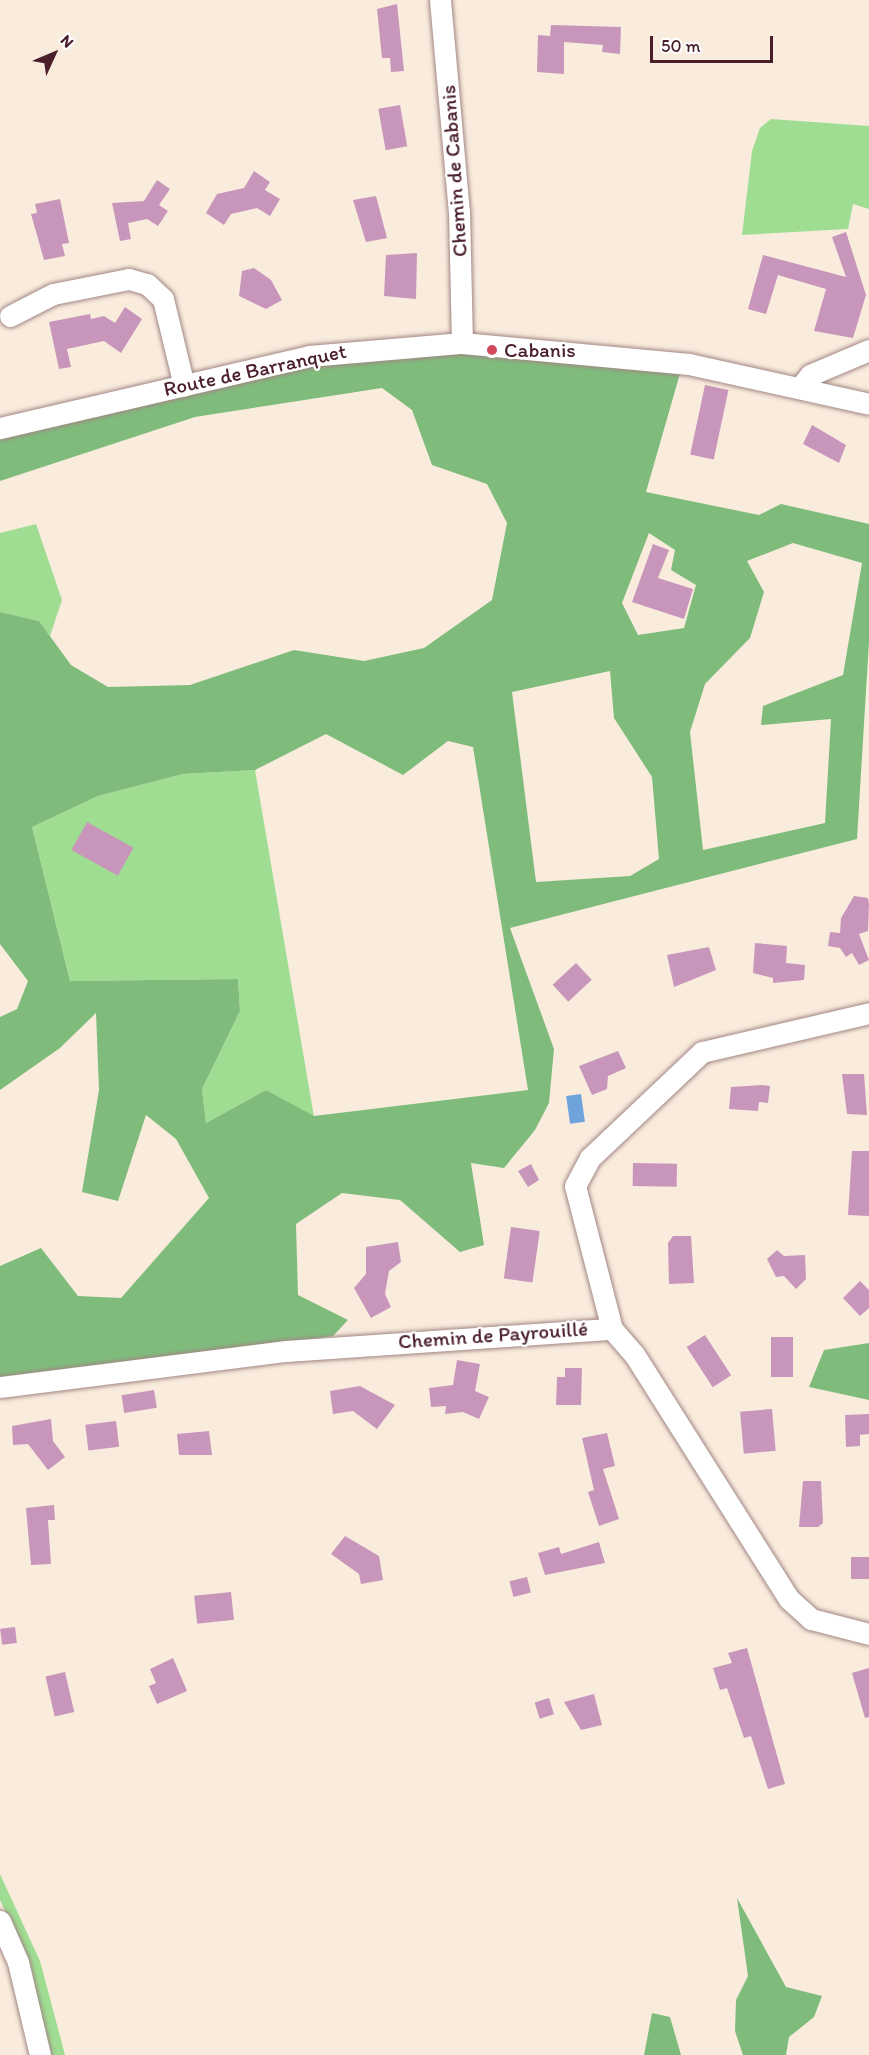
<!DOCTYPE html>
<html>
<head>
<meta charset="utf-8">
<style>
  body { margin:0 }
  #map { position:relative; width:869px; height:2055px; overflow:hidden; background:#f9ecdd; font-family:Itim,sans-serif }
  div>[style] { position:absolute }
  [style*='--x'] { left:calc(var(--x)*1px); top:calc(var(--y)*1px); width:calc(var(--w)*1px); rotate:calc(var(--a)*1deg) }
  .green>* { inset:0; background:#9fdd92 }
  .forest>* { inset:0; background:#7fbc7c }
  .water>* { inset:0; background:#6fa3db; transform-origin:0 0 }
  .building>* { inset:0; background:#c896bb; transform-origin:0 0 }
  .roads { filter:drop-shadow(0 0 2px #a28684) drop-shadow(0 0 2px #a28684) }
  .minor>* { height:21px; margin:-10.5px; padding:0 10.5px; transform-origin:10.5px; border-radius:10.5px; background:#fff }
  .dots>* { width:16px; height:16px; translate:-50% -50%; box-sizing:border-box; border:3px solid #fff; border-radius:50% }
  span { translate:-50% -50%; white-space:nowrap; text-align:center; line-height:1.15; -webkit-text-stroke:4.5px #fff; paint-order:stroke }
  .street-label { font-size:21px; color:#4a1f2b }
  .poi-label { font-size:21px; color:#4a1f2b }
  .left { translate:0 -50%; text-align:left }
  .north { position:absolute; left:24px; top:24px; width:60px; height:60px; -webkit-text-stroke:4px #fff; paint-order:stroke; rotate:46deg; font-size:16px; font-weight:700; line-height:24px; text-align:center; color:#4a1f2b }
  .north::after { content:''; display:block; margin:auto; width:21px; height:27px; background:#4a1f2b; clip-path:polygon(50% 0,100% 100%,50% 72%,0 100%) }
  .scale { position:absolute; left:650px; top:36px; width:123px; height:27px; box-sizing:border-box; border:3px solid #4a1f2b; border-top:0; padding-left:8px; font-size:18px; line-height:21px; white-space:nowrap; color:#4a1f2b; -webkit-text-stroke:4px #fff; paint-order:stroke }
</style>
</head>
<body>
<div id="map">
  <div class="green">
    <div style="clip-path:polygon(771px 119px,869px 126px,869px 209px,853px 204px,848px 229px,742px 235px,752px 151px,760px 128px)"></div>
    <div style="clip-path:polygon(36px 524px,62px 600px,50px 636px,39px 621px,0 612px,0 533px)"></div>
    <div style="clip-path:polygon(255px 770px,314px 1117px,266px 1090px,206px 1123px,202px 1089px,240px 1011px,238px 979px,70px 981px,32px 827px,98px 796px,183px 774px)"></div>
    <div style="clip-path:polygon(0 1874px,40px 1961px,65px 2055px,50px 2055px,13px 1928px,0 1900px)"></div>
  </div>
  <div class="forest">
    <div style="clip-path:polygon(evenodd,482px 348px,681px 370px,646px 492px,759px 515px,781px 504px,869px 524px,869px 642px,857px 839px,510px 928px,554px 1049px,549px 1103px,535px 1130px,504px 1168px,471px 1163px,484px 1245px,460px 1252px,400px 1200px,342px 1193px,296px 1224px,298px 1295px,348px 1320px,333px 1336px,0 1379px,0 1266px,41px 1248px,78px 1296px,121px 1298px,209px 1198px,176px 1139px,146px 1115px,118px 1201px,82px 1192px,99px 1090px,96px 1013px,60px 1048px,0 1090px,0 1017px,17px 1009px,28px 981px,0 944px,0 612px,39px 621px,71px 665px,108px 687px,190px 685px,294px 650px,364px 661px,424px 648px,492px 600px,507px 523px,487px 484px,432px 465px,412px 410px,382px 388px,195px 417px,0 481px,0 440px,210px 386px,362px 356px,482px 348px,649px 533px,675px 550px,671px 570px,696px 585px,684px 628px,638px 635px,622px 603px,649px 533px,482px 348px,793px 543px,862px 563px,843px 675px,763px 706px,761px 725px,831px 719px,825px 823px,703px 850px,690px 732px,705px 684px,750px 638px,764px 592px,747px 561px,793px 543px,482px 348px,610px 671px,614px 718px,652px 777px,659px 859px,630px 876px,536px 882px,512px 692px,610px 671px,482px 348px,326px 734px,403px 775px,448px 741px,473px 747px,528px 1090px,314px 1116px,266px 1090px,206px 1123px,202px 1089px,240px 1011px,238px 979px,70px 981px,32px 827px,98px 796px,183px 774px,255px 770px,326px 734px)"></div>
    <div style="clip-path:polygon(869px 1343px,869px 1400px,809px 1387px,824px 1350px)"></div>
    <div style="clip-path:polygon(737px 1898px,786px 1987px,822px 1996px,814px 2017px,789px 2037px,786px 2055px,743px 2055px,735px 2031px,736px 2000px,748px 1976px)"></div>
    <div style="clip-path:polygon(652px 2013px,670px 2017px,681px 2055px,644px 2055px)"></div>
  </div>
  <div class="water">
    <div style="left:581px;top:1094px;width:28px;height:15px;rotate:82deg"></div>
  </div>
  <div class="building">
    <div style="clip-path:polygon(397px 4px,404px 71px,391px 72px,390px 58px,382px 58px,377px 9px)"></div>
    <div style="clip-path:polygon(551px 25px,621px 27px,620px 54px,602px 52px,603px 45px,564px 42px,564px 74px,537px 72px,538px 35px,550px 36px)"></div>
    <div style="left:400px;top:105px;width:42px;height:22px;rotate:80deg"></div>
    <div style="clip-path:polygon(254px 171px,270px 182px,265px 190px,280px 199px,270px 216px,257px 208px,231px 214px,224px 225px,206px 213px,217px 194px,244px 188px)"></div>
    <div style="clip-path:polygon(157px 180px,170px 189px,159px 205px,168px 211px,158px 226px,147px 219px,128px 223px,131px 239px,120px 241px,112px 203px,144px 201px)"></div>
    <div style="clip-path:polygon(376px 196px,387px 238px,366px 242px,353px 200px)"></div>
    <div style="clip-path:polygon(60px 199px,69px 243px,62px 244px,65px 256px,44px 260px,31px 214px,37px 213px,35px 204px)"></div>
    <div style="clip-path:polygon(846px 232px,866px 295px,853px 338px,814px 331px,826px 289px,778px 275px,766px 314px,748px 309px,763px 255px,846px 277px,832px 237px)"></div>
    <div style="clip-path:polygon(417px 253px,416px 299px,384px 296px,386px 255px)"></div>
    <div style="clip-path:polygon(254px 268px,271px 280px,282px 300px,266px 309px,239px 296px,242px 271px)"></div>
    <div style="clip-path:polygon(125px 307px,142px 319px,121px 353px,104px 341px,67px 349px,71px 367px,59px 369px,49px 322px,90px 314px,91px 319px,104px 316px,115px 323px)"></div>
    <div style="left:705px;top:385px;width:24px;height:71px;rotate:12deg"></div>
    <div style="clip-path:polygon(812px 425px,846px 445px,839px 463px,803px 444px)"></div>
    <div style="clip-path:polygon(653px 544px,669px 550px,658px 578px,693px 589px,684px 619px,632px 602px)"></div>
    <div style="left:87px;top:822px;width:53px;height:32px;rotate:29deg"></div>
    <div style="clip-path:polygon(854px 896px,868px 898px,869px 904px,868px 931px,859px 934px,869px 960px,859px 965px,852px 953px,846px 957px,840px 948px,828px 946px,830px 932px,840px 933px,841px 918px)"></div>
    <div style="clip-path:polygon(755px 943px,787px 946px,786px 963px,805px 965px,804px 980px,773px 983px,773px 978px,753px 973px)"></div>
    <div style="clip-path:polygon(709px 947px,716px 970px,674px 987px,667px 955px)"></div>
    <div style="left:576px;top:963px;width:23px;height:32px;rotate:47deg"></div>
    <div style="clip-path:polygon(618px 1051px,626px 1068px,608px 1076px,607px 1089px,592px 1095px,579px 1066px)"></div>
    <div style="clip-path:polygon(842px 1074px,864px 1074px,867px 1115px,847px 1114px)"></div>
    <div style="clip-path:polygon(762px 1085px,770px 1086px,768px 1103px,759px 1102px,758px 1111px,729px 1109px,731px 1087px)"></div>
    <div style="clip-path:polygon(852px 1151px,869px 1151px,869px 1216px,848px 1215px)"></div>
    <div style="left:633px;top:1163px;width:44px;height:23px;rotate:1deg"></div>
    <div style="clip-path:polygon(531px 1164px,539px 1180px,528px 1187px,518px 1171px)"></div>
    <div style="left:511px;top:1227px;width:29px;height:52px;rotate:8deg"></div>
    <div style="clip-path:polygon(673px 1236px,691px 1236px,694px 1283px,669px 1284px,668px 1243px)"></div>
    <div style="clip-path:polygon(398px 1242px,401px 1262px,389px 1271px,385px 1294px,391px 1307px,371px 1318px,354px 1288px,366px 1274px,366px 1247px)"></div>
    <div style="clip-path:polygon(777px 1250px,784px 1256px,805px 1255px,806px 1279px,796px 1289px,784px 1276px,776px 1277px,767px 1259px)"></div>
    <div style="clip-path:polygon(860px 1281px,869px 1290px,869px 1308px,860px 1316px,843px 1298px)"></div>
    <div style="left:705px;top:1335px;width:48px;height:22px;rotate:57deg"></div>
    <div style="left:771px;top:1337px;width:22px;height:40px"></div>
    <div style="clip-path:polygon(457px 1360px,480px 1364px,475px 1391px,489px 1397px,479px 1419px,463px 1412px,445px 1414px,446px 1406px,431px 1407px,429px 1388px,453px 1385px)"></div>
    <div style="clip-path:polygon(565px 1368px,582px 1368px,581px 1405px,556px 1405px,557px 1377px,565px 1377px)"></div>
    <div style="clip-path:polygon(360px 1386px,395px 1405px,377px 1429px,353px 1411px,333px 1414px,330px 1391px)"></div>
    <div style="left:154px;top:1390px;width:18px;height:33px;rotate:81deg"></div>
    <div style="left:772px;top:1409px;width:42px;height:32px;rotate:85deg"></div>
    <div style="clip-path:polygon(869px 1414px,869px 1434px,860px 1435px,860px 1446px,846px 1447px,845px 1415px)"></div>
    <div style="clip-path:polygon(51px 1419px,53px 1441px,65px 1457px,48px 1470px,28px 1444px,13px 1445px,12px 1426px)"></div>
    <div style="left:116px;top:1421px;width:26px;height:31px;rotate:83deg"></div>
    <div style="clip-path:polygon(209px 1431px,212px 1455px,179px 1455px,177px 1434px)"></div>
    <div style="clip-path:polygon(607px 1433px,615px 1466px,603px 1469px,619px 1519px,599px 1526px,588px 1492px,594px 1490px,582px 1438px)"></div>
    <div style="clip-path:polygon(803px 1481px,821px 1481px,823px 1523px,818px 1527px,799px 1527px)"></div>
    <div style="clip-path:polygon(54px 1505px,55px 1520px,48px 1520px,51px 1564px,31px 1565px,26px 1508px)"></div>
    <div style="clip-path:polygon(345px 1536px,379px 1556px,383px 1580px,361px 1584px,359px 1574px,331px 1554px)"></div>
    <div style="clip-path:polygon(599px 1542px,605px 1563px,545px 1575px,538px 1553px,559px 1547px,561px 1554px)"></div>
    <div style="left:851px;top:1557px;width:18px;height:22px"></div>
    <div style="left:527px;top:1577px;width:16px;height:18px;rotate:76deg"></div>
    <div style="left:231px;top:1592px;width:28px;height:37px;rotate:84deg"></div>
    <div style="left:15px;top:1627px;width:16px;height:15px;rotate:83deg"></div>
    <div style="clip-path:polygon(747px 1648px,785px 1784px,768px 1789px,751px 1736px,744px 1738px,727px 1688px,720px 1690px,713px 1668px,732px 1663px,728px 1653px)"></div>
    <div style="clip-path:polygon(173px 1658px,187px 1691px,157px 1704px,149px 1686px,156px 1683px,150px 1669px)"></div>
    <div style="clip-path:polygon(869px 1668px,869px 1717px,865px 1718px,852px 1673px)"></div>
    <div style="left:65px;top:1672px;width:41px;height:20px;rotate:77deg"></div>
    <div style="clip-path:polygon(594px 1694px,602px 1725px,581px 1730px,564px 1702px)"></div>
    <div style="left:549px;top:1698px;width:17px;height:15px;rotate:73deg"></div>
  </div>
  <div class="roads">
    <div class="minor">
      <div style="--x:440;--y:0;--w:212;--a:84.9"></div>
      <div style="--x:459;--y:211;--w:132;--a:88.7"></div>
      <div style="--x:10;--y:316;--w:48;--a:-27.1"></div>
      <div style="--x:53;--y:294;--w:77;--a:-11.2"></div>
      <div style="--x:129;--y:279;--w:19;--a:16"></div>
      <div style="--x:147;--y:284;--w:22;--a:43"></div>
      <div style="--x:163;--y:299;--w:89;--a:76.4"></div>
      <div style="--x:802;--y:385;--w:13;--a:-51"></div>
      <div style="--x:810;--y:375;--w:64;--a:-23"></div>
      <div style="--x:0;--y:428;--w:317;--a:-13.1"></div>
      <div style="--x:309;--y:356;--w:154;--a:-4.9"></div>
      <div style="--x:462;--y:343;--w:228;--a:5.3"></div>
      <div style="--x:689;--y:364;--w:184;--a:12.5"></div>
      <div style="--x:612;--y:1329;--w:148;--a:-104.5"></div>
      <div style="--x:575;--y:1186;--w:32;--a:-62"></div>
      <div style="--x:590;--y:1158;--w:154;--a:-43.4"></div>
      <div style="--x:702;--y:1052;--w:171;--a:-13.1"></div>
      <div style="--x:0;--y:1387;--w:288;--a:-7.2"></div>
      <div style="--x:286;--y:1351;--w:327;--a:-3.9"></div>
      <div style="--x:612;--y:1329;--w:33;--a:49"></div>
      <div style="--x:634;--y:1354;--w:290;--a:57.7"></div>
      <div style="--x:789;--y:1599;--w:30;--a:42"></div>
      <div style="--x:811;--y:1619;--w:60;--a:14.5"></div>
      <div style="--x:0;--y:1921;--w:45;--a:66.3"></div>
      <div style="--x:18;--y:1962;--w:96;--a:76.7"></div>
    </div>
  </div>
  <div class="dots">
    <div style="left:492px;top:350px;background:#d1495b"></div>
  </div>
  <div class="street-label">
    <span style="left:454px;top:171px;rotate:-94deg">Chemin de Cabanis</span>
    <span style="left:255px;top:370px;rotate:-12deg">Route de Barranquet</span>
    <span style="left:493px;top:1335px;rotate:-4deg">Chemin de Payrouillé</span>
  </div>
  <div class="poi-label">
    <span class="left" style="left:504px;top:350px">Cabanis</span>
  </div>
  <div class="north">N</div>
  <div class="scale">50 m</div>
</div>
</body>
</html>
